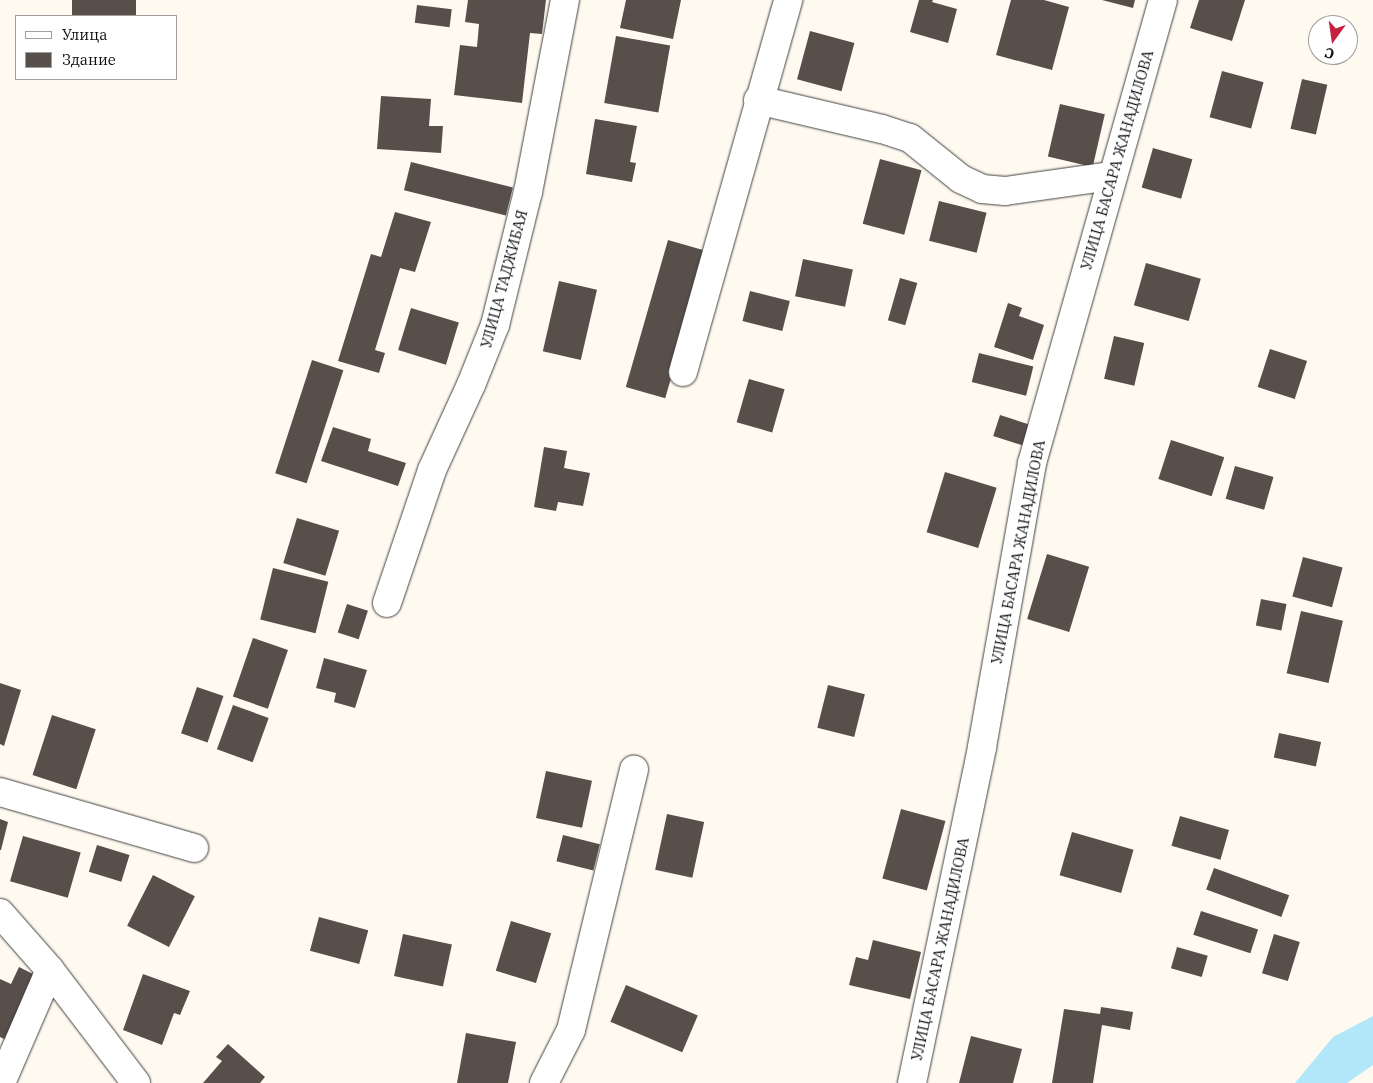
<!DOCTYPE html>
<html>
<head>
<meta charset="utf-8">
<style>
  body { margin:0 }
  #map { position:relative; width:1373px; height:1083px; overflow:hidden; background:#fffaf0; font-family:"IBM Plex Serif",serif }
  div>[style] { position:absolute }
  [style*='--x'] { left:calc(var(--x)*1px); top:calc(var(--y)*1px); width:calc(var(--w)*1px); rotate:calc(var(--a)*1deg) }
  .water>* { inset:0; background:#b2e7f9 }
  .building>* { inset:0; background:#584e4a; transform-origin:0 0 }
  .roads { filter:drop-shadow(0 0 1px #424242) drop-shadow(0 0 1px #424242) }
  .minor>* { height:28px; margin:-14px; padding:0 14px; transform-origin:14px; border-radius:14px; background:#fff }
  span { translate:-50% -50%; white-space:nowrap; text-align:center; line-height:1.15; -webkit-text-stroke:5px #fff; paint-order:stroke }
  .street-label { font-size:15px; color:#0f0f0f }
  .legend { position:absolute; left:15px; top:15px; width:162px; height:65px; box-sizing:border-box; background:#fff; border:1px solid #9f9f9f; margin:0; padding:6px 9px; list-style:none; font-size:15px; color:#0f0f0f }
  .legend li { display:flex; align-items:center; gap:10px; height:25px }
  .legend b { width:25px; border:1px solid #9f9f9f }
  .north { position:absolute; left:1308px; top:15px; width:50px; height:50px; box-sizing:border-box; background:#fff; border:1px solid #9f9f9f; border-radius:50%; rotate:194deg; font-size:14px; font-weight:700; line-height:20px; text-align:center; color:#0f0f0f }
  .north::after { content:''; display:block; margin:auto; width:18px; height:22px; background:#c5203d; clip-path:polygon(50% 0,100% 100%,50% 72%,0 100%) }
</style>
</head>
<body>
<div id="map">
  <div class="water">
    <div style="clip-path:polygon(1373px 1016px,1373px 1065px,1347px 1083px,1295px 1083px,1333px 1037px)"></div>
  </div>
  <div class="building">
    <div style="left:72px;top:0;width:64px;height:16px"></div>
    <div style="clip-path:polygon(468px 0,546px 0,542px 34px,530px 33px,522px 103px,454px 95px,460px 45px,477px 47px,479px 24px,465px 22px)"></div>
    <div style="clip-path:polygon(626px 0,681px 0,673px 39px,620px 28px)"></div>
    <div style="clip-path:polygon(919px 0,933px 0,932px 2px,957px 9px,948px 43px,910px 32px)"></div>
    <div style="clip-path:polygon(1011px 0,1044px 0,1069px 7px,1052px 70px,996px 55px)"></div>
    <div style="clip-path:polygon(1102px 0,1135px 0,1133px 8px)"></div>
    <div style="clip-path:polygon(1199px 0,1245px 0,1232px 41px,1190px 28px)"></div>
    <div style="left:417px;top:5px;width:35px;height:18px;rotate:7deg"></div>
    <div style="left:810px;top:31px;width:46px;height:50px;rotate:15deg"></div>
    <div style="left:616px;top:36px;width:55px;height:68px;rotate:10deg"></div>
    <div style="left:1222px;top:71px;width:43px;height:48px;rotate:15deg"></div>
    <div style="left:1302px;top:79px;width:26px;height:51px;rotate:13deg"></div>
    <div style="clip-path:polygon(381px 96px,431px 99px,429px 126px,443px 126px,441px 153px,377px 149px)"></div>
    <div style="left:1060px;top:104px;width:46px;height:54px;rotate:13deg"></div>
    <div style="clip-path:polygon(595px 119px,637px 126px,630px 162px,636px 163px,632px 182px,586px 174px)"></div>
    <div style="left:1153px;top:148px;width:41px;height:41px;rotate:16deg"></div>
    <div style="left:880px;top:159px;width:43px;height:67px;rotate:15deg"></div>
    <div style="left:411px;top:162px;width:105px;height:29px;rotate:14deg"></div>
    <div style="left:939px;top:201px;width:49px;height:41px;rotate:14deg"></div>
    <div style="clip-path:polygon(395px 212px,431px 222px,415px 272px,400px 268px,375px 350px,385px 353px,379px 373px,338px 361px,371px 254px,381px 257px)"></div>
    <div style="left:668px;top:240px;width:41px;height:153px;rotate:16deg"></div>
    <div style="left:803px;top:259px;width:51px;height:38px;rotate:12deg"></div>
    <div style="left:1146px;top:263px;width:57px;height:44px;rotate:16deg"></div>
    <div style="left:900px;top:278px;width:18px;height:44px;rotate:16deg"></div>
    <div style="left:559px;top:281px;width:39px;height:72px;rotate:13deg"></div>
    <div style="left:750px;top:291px;width:41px;height:31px;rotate:14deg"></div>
    <div style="clip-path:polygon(1008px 303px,1022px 308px,1019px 316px,1044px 325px,1033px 360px,994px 347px)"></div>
    <div style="left:411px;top:308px;width:50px;height:44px;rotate:17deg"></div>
    <div style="left:1114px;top:336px;width:31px;height:44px;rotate:13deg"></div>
    <div style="left:1270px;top:349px;width:39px;height:40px;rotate:18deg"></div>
    <div style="left:979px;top:353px;width:56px;height:30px;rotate:14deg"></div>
    <div style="left:312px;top:360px;width:33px;height:119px;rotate:18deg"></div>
    <div style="left:749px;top:379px;width:37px;height:45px;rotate:16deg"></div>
    <div style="left:1000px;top:415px;width:33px;height:22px;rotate:18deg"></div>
    <div style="clip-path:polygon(333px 427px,371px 439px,368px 451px,406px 463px,398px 486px,321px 461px)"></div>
    <div style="left:1171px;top:440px;width:56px;height:41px;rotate:18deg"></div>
    <div style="clip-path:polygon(544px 447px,567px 451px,564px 468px,590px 473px,583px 506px,558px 502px,556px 511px,534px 507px)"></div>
    <div style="left:1235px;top:466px;width:40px;height:34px;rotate:16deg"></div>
    <div style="left:945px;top:472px;width:54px;height:63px;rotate:17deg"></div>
    <div style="left:297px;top:518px;width:44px;height:47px;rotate:17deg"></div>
    <div style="left:1047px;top:554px;width:44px;height:68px;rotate:17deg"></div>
    <div style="left:1303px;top:557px;width:41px;height:41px;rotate:15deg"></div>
    <div style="left:273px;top:568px;width:57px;height:53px;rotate:14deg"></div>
    <div style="left:1261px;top:599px;width:26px;height:27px;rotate:11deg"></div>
    <div style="left:347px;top:604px;width:22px;height:30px;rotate:18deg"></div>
    <div style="left:1301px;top:611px;width:43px;height:64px;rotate:13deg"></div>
    <div style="left:253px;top:638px;width:37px;height:62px;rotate:19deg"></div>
    <div style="clip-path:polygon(324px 658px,367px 670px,355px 708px,334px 702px,336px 693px,316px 688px)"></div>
    <div style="clip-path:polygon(0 683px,21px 690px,4px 746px,0 744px)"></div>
    <div style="left:828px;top:685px;width:38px;height:44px;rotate:14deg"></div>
    <div style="left:197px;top:687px;width:28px;height:49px;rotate:19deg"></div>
    <div style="left:233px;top:705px;width:38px;height:47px;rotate:20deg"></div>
    <div style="left:52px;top:715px;width:46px;height:63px;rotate:18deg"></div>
    <div style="left:1279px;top:733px;width:43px;height:25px;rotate:12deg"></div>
    <div style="left:546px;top:771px;width:47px;height:48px;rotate:12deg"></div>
    <div style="left:901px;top:809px;width:46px;height:72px;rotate:15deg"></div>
    <div style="left:667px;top:814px;width:38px;height:57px;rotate:12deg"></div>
    <div style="left:1180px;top:816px;width:51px;height:31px;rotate:16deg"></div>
    <div style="clip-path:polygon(0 819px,8px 822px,1px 850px,0 850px)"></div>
    <div style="left:1072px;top:832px;width:64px;height:45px;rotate:16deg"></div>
    <div style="left:563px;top:835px;width:38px;height:27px;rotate:14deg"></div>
    <div style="left:23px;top:836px;width:60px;height:47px;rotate:16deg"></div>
    <div style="left:97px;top:845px;width:34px;height:28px;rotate:17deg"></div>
    <div style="left:1214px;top:868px;width:80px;height:23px;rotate:20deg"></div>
    <div style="left:153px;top:875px;width:47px;height:57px;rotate:27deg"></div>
    <div style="left:1201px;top:911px;width:60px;height:25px;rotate:18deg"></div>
    <div style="left:319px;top:917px;width:51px;height:35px;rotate:15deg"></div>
    <div style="left:511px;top:921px;width:42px;height:52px;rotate:17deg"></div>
    <div style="left:403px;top:934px;width:50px;height:43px;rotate:12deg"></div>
    <div style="left:1274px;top:934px;width:27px;height:41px;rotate:17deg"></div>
    <div style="clip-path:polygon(873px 940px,921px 952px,910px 999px,849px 985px,856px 957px,868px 960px)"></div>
    <div style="left:1177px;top:947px;width:32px;height:22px;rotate:16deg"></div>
    <div style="clip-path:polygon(19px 967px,37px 976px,6px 1040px,0 1037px,0 979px,11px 984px)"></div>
    <div style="clip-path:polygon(143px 974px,190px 991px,180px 1015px,174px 1013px,162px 1045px,123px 1030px)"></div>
    <div style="left:626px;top:985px;width:78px;height:40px;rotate:23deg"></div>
    <div style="clip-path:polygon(1101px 1007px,1133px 1012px,1130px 1030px,1102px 1025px,1093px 1083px,1052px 1083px,1064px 1009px,1100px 1014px)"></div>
    <div style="clip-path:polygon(466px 1033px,516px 1042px,508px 1083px,457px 1083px)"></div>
    <div style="clip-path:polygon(971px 1036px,1022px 1049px,1013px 1083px,959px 1083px)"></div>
    <div style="clip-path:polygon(228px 1044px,265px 1077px,260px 1083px,203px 1083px,222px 1061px,216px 1057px)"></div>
  </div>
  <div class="roads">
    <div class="minor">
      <div style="--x:758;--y:100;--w:127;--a:13.2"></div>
      <div style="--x:882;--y:129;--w:29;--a:18"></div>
      <div style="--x:910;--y:138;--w:65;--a:38.8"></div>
      <div style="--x:961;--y:179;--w:23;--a:25"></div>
      <div style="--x:982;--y:189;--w:23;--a:5"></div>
      <div style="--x:1005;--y:191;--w:108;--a:-8"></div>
      <div style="--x:683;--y:372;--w:387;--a:-74.2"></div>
      <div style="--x:387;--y:603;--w:140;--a:-71.3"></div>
      <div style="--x:432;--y:470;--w:94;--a:-65.4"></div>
      <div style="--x:471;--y:385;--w:65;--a:-68.2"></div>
      <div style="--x:495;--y:325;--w:137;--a:-76.1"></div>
      <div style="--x:528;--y:192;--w:196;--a:-79.1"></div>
      <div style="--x:0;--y:792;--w:202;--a:16.1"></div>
      <div style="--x:0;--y:913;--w:76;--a:48.7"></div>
      <div style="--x:50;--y:970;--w:142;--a:52.7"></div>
      <div style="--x:1;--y:1083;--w:123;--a:-66.6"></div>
      <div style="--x:544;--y:1083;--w:59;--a:-63"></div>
      <div style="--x:571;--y:1030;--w:268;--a:-76.4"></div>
      <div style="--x:912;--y:1083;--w:343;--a:-78.2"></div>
      <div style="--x:982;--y:747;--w:288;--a:-80"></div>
      <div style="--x:1032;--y:463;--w:481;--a:-74.2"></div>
    </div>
  </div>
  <div class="street-label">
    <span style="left:1117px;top:160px;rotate:-74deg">УЛИЦА БАСАРА ЖАНАДИЛОВА</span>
    <span style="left:504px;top:279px;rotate:-75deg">УЛИЦА ТАДЖИБАЯ</span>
    <span style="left:1018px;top:552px;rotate:-79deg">УЛИЦА БАСАРА ЖАНАДИЛОВА</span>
    <span style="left:940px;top:949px;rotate:-78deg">УЛИЦА БАСАРА ЖАНАДИЛОВА</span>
  </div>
  <ul class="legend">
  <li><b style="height:6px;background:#fff"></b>Улица</li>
  <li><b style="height:14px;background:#584e4a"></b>Здание</li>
  </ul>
  <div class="north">С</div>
</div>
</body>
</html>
